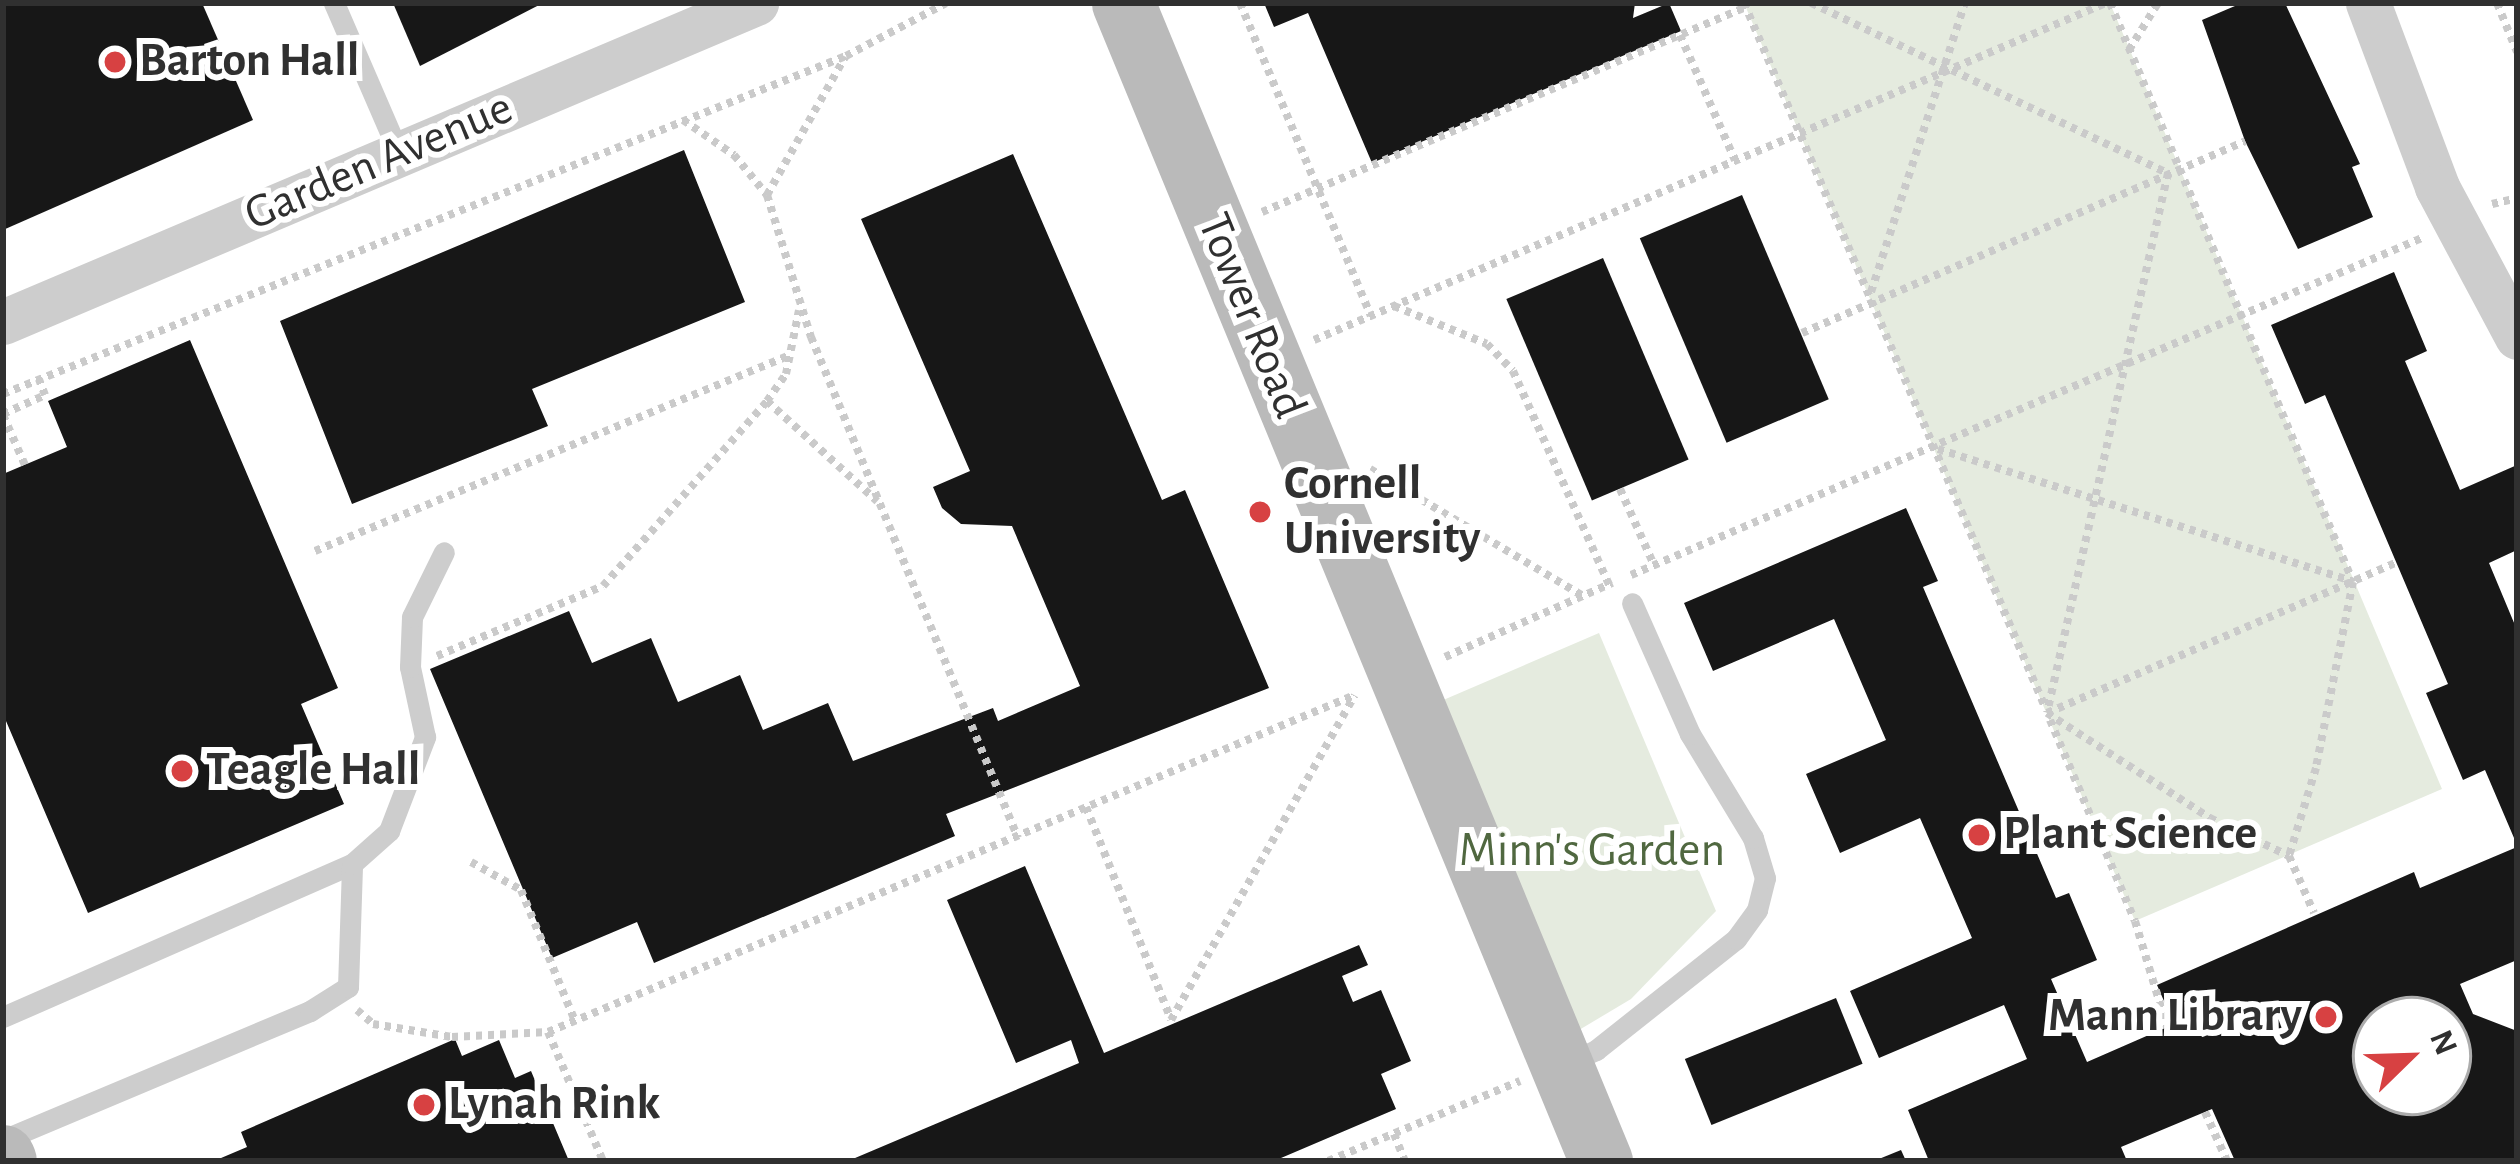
<!DOCTYPE html>
<html>
<head>
<meta charset="utf-8">
<style>
  body { margin:0 }
  #map { position:relative; width:2520px; height:1164px; overflow:hidden; background:#fff; font-family:"Alegreya Sans",sans-serif }
  div>[style] { position:absolute }
  [style*='--x'] { left:calc(var(--x)*1px); top:calc(var(--y)*1px); width:calc(var(--w)*1px); rotate:calc(var(--a)*1deg) }
  .green>* { inset:0; background:#e5ebdf }
  .building>* { inset:0; background:#171717; transform-origin:0 0 }
  .path>* { height:8px; margin-top:-4px; transform-origin:0; background:repeating-linear-gradient(90deg,#cacaca 0 6px,transparent 0 12px) }
  .lane>* { height:21px; margin:-10.5px; padding:0 10.5px; transform-origin:10.5px; border-radius:10.5px; background:#cdcdcd }
  .street>* { height:45px; margin:-22.5px; padding:0 22.5px; transform-origin:22.5px; border-radius:22.5px; background:#cdcdcd }
  .secondary>* { height:63px; margin:-31.5px; padding:0 31.5px; transform-origin:31.5px; border-radius:31.5px; background:#bababa }
  .dots>* { width:33px; height:33px; translate:-50% -50%; box-sizing:border-box; border:6px solid #fff; border-radius:50% }
  span { translate:-50% -50%; white-space:nowrap; text-align:center; line-height:1.15; -webkit-text-stroke:12px #fff; paint-order:stroke }
  .poi-label { font-size:48px; color:#303030; font-weight:700 }
  .left { translate:0 -50%; text-align:left }
  .right { translate:-100% -50%; text-align:right }
  .street-label { font-size:48px; color:#303030 }
  .park-label { font-size:48px; color:#506840 }
  .frame { position:absolute; inset:0; border:6px solid #303030; pointer-events:none }
  .north { position:absolute; left:2352px; top:996px; width:120px; height:120px; box-sizing:border-box; background:#fff; border:3px solid #acacac; border-radius:50%; rotate:67deg; font-size:33px; font-weight:700; line-height:48px; text-align:center; color:#303030 }
  .north::after { content:''; display:block; margin:auto; width:42px; height:54px; background:#d74142; clip-path:polygon(50% 0,100% 100%,50% 72%,0 100%) }
</style>
</head>
<body>
<div id="map">
  <div class="green">
    <div style="clip-path:polygon(1744px 3px,2110px 3px,2442px 789px,2135px 921px)"></div>
    <div style="clip-path:polygon(1599px 633px,1716px 911px,1631px 999px,1569px 1036px,1434px 704px)"></div>
  </div>
  <div class="building">
    <div style="clip-path:polygon(3px 3px,202px 3px,253px 120px,3px 230px)"></div>
    <div style="clip-path:polygon(393px 3px,543px 3px,420px 66px)"></div>
    <div style="clip-path:polygon(1264px 3px,1635px 3px,1633px 18px,1669px 3px,1681px 31px,1372px 163px,1308px 13px,1274px 27px)"></div>
    <div style="clip-path:polygon(2242px 3px,2285px 3px,2360px 164px,2352px 167px,2373px 217px,2298px 249px,2245px 141px,2202px 20px)"></div>
    <div style="clip-path:polygon(684px 150px,745px 302px,532px 389px,548px 426px,352px 504px,280px 321px)"></div>
    <div style="clip-path:polygon(1013px 154px,1162px 500px,1185px 490px,1269px 688px,946px 814px,955px 836px,654px 963px,637px 922px,552px 958px,430px 669px,569px 611px,592px 663px,651px 638px,678px 702px,740px 675px,763px 730px,828px 703px,853px 761px,993px 708px,998px 721px,1080px 686px,1012px 526px,961px 524px,942px 508px,933px 487px,970px 471px,861px 219px)"></div>
    <div style="left:1742px;top:195px;width:222px;height:111px;rotate:67deg"></div>
    <div style="left:1603px;top:258px;width:219px;height:105px;rotate:67deg"></div>
    <div style="clip-path:polygon(2394px 272px,2427px 351px,2405px 361px,2460px 490px,2517px 465px,2517px 550px,2489px 563px,2517px 630px,2517px 845px,2485px 770px,2463px 780px,2426px 693px,2448px 684px,2325px 395px,2305px 404px,2271px 325px)"></div>
    <div style="clip-path:polygon(190px 340px,338px 688px,301px 704px,344px 804px,88px 913px,3px 714px,3px 474px,67px 447px,48px 401px)"></div>
    <div style="clip-path:polygon(evenodd,1906px 508px,1938px 581px,1923px 587px,2056px 898px,2069px 893px,2097px 960px,2051px 979px,2087px 1062px,2174px 1024px,2157px 985px,2414px 872px,2420px 888px,2517px 847px,2517px 960px,2460px 984px,2473px 1014px,2517px 1031px,2517px 1161px,2235px 1161px,2212px 1109px,2121px 1147px,2127px 1161px,1929px 1161px,1908px 1110px,2027px 1059px,2004px 1005px,1879px 1058px,1850px 991px,1972px 938px,1920px 818px,1840px 853px,1806px 774px,1886px 740px,1834px 619px,1713px 671px,1684px 603px,1906px 508px,2376px 1020px,2448px 1020px,2448px 1092px,2376px 1092px,2376px 1020px)"></div>
    <div style="clip-path:polygon(1025px 866px,1104px 1053px,1359px 945px,1368px 965px,1342px 976px,1353px 1002px,1381px 990px,1411px 1061px,1381px 1074px,1396px 1109px,1274px 1161px,848px 1161px,1079px 1063px,1071px 1040px,1016px 1063px,947px 900px)"></div>
    <div style="left:1836px;top:998px;width:71px;height:163px;rotate:68deg"></div>
    <div style="clip-path:polygon(455px 1039px,462px 1056px,499px 1040px,515px 1078px,531px 1071px,569px 1161px,214px 1161px,247px 1147px,241px 1132px)"></div>
    <div style="clip-path:polygon(1901px 1150px,1906px 1161px,1874px 1161px)"></div>
  </div>
  <div class="path">
    <div style="--x:1240;--y:3;--w:339;--a:67.3"></div>
    <div style="--x:1744;--y:3;--w:766;--a:66.85"></div>
    <div style="--x:1811;--y:3;--w:395;--a:25.5"></div>
    <div style="--x:2168;--y:173;--w:553;--a:102.63"></div>
    <div style="--x:2047;--y:713;--w:194;--a:32.8"></div>
    <div style="--x:2210;--y:818;--w:88;--a:25.7"></div>
    <div style="--x:2289;--y:856;--w:62;--a:66.3"></div>
    <div style="--x:2110;--y:3;--w:628;--a:67.23"></div>
    <div style="--x:2353;--y:582;--w:190;--a:101.3"></div>
    <div style="--x:2316;--y:768;--w:92;--a:107.1"></div>
    <div style="--x:2497;--y:3;--w:53;--a:67.8"></div>
    <div style="--x:1680;--y:35;--w:137;--a:66.3"></div>
    <div style="--x:2129;--y:50;--w:55;--a:-58.3"></div>
    <div style="--x:683;--y:120;--w:62;--a:34.5"></div>
    <div style="--x:734;--y:155;--w:52;--a:50.5"></div>
    <div style="--x:767;--y:195;--w:149;--a:72.8"></div>
    <div style="--x:811;--y:337;--w:542;--a:67.55"></div>
    <div style="--x:767;--y:195;--w:159;--a:-60.5"></div>
    <div style="--x:2492;--y:204;--w:26;--a:-13"></div>
    <div style="--x:1262;--y:212;--w:526;--a:-22.96"></div>
    <div style="--x:1871;--y:292;--w:304;--a:-72"></div>
    <div style="--x:1394;--y:306;--w:100;--a:22.2"></div>
    <div style="--x:1487;--y:344;--w:37;--a:46"></div>
    <div style="--x:1513;--y:371;--w:237;--a:65.8"></div>
    <div style="--x:1802;--y:333;--w:483;--a:-23.4"></div>
    <div style="--x:1314;--y:340;--w:861;--a:-23.05"></div>
    <div style="--x:3;--y:394;--w:908;--a:-21.85"></div>
    <div style="--x:846;--y:56;--w:113;--a:-27.9"></div>
    <div style="--x:767;--y:401;--w:149;--a:42.3"></div>
    <div style="--x:3;--y:414;--w:46;--a:-24.3"></div>
    <div style="--x:45;--y:395;--w:17;--a:-111"></div>
    <div style="--x:3;--y:415;--w:55;--a:66.3"></div>
    <div style="--x:1938;--y:449;--w:435;--a:17.7"></div>
    <div style="--x:1370;--y:469;--w:248;--a:30.8"></div>
    <div style="--x:1620;--y:489;--w:83;--a:65.9"></div>
    <div style="--x:315;--y:551;--w:514;--a:-22.42"></div>
    <div style="--x:1631;--y:575;--w:860;--a:-23.08"></div>
    <div style="--x:437;--y:656;--w:180;--a:-22.9"></div>
    <div style="--x:603;--y:586;--w:247;--a:-48.4"></div>
    <div style="--x:767;--y:401;--w:33;--a:-55"></div>
    <div style="--x:786;--y:374;--w:65;--a:-78.5"></div>
    <div style="--x:1445;--y:657;--w:183;--a:-23.9"></div>
    <div style="--x:2047;--y:713;--w:380;--a:-23.3"></div>
    <div style="--x:2050;--y:720;--w:218;--a:67.1"></div>
    <div style="--x:2135;--y:921;--w:111;--a:73.2"></div>
    <div style="--x:1086;--y:807;--w:229;--a:68.2"></div>
    <div style="--x:1171;--y:1020;--w:373;--a:-60.5"></div>
    <div style="--x:471;--y:862;--w:57;--a:29.2"></div>
    <div style="--x:521;--y:890;--w:142;--a:67.6"></div>
    <div style="--x:357;--y:1010;--w:21;--a:41"></div>
    <div style="--x:373;--y:1024;--w:80;--a:9.3"></div>
    <div style="--x:452;--y:1037;--w:96;--a:-3"></div>
    <div style="--x:548;--y:1032;--w:875;--a:-22.67"></div>
    <div style="--x:548;--y:1032;--w:140;--a:66.9"></div>
    <div style="--x:2205;--y:1112;--w:54;--a:65.8"></div>
    <div style="--x:1394;--y:1134;--w:29;--a:68"></div>
    <div style="--x:1328;--y:1161;--w:208;--a:-22.6"></div>
  </div>
  <div class="lane">
    <div style="--x:334;--y:3;--w:163;--a:66.6"></div>
    <div style="--x:3;--y:1017;--w:381;--a:-23.7"></div>
    <div style="--x:1567;--y:1063;--w:32;--a:-24"></div>
    <div style="--x:1596;--y:1050;--w:179;--a:-38.4"></div>
    <div style="--x:1736;--y:939;--w:36;--a:-54"></div>
    <div style="--x:1757;--y:910;--w:33;--a:-76"></div>
    <div style="--x:1765;--y:878;--w:42;--a:-106.7"></div>
    <div style="--x:1753;--y:838;--w:122;--a:-121.2"></div>
    <div style="--x:1690;--y:734;--w:143;--a:-113.9"></div>
    <div style="--x:3;--y:1140;--w:333;--a:-22.8"></div>
    <div style="--x:310;--y:1011;--w:45;--a:-32.3"></div>
    <div style="--x:348;--y:987;--w:123;--a:-88.1"></div>
    <div style="--x:352;--y:864;--w:50;--a:-41.7"></div>
    <div style="--x:389;--y:831;--w:101;--a:-69"></div>
    <div style="--x:425;--y:737;--w:72;--a:-102.1"></div>
    <div style="--x:410;--y:667;--w:50;--a:-87.7"></div>
    <div style="--x:412;--y:617;--w:72;--a:-63.8"></div>
  </div>
  <div class="street">
    <div style="--x:2368;--y:3;--w:197;--a:69.4"></div>
    <div style="--x:2437;--y:187;--w:170;--a:61.9"></div>
    <div style="--x:3;--y:322;--w:818;--a:-22.96"></div>
  </div>
  <div class="secondary">
    <div style="--x:1123;--y:3;--w:1253;--a:67.57"></div>
    <div style="--x:3;--y:1156;--w:5;--a:68"></div>
  </div>
  <div class="dots">
    <div style="left:115px;top:62px;background:#d74142"></div>
    <div style="left:1260px;top:512px;background:#d74142"></div>
    <div style="left:182px;top:771px;background:#d74142"></div>
    <div style="left:1979px;top:835px;background:#d74142"></div>
    <div style="left:2326px;top:1017px;background:#d74142"></div>
    <div style="left:424px;top:1105px;background:#d74142"></div>
  </div>
  <div class="poi-label">
    <span class="left" style="left:139px;top:62px">Barton Hall</span>
    <span class="left" style="left:1284px;top:512px">Cornell<br>University</span>
    <span class="left" style="left:206px;top:771px">Teagle Hall</span>
    <span class="left" style="left:2003px;top:835px">Plant Science</span>
    <span class="right" style="left:2302px;top:1017px">Mann Library</span>
    <span class="left" style="left:448px;top:1105px">Lynah Rink</span>
  </div>
  <div class="street-label">
    <span style="left:379px;top:162px;rotate:-23deg">Garden Avenue</span>
    <span style="left:1251px;top:316px;rotate:68deg">Tower Road</span>
  </div>
  <div class="park-label">
    <span style="left:1592px;top:852px">Minn's Garden</span>
  </div>
  <div class="frame"></div>
  <div class="north">N</div>
</div>
</body>
</html>
